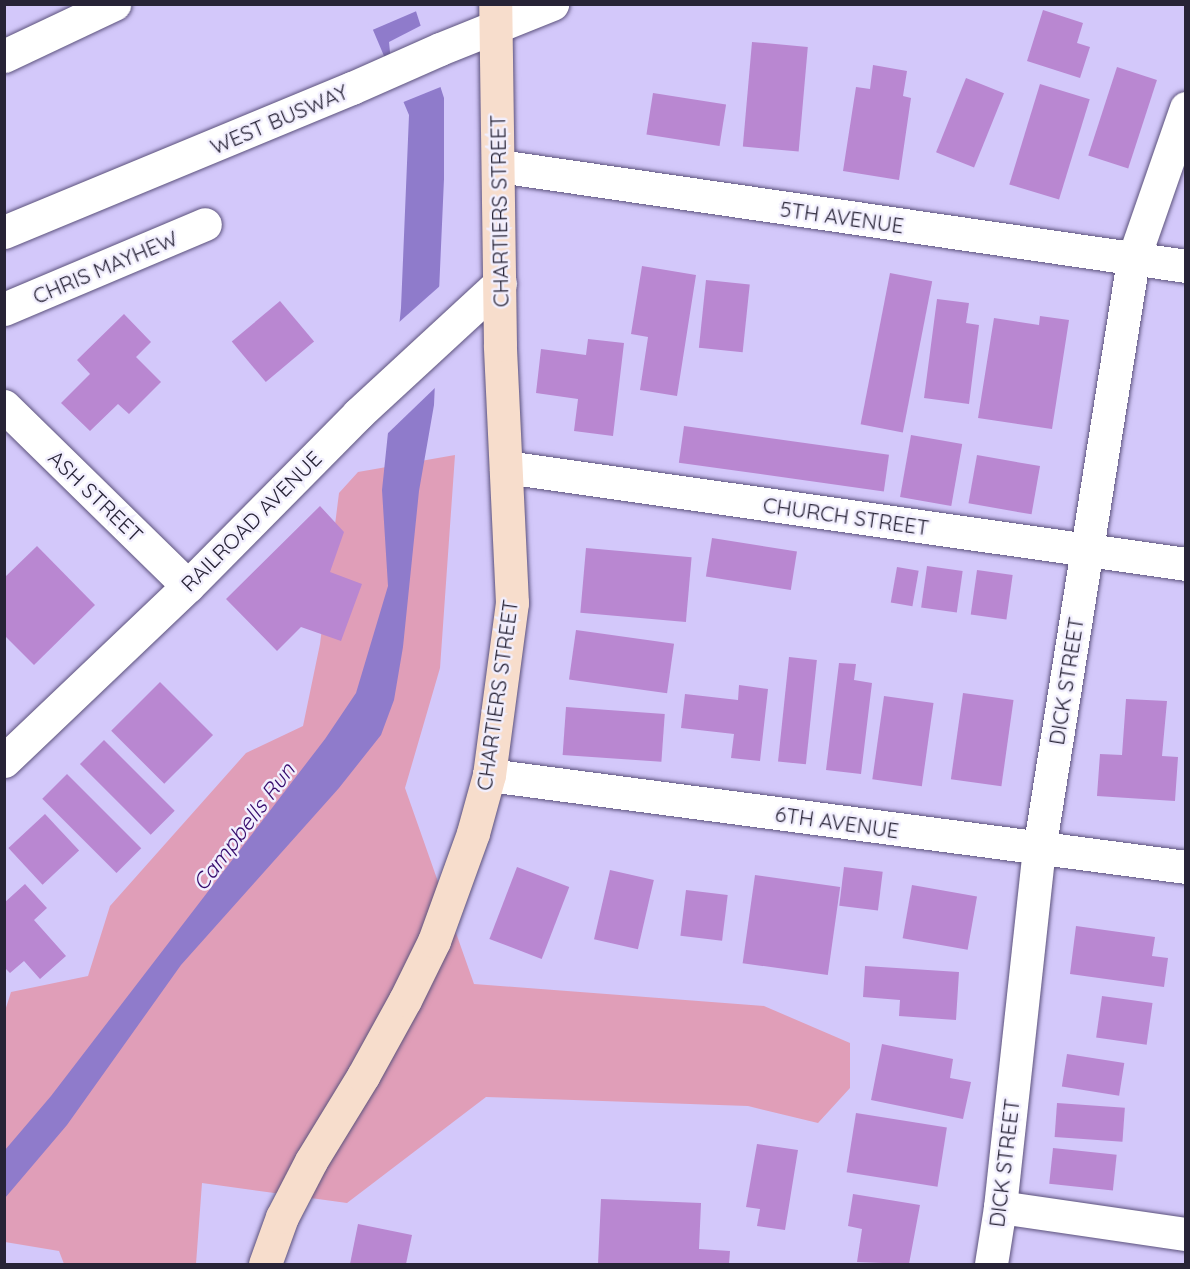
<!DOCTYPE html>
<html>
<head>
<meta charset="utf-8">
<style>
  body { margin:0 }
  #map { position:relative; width:1190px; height:1269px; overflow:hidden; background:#d3c8fa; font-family:Quicksand,sans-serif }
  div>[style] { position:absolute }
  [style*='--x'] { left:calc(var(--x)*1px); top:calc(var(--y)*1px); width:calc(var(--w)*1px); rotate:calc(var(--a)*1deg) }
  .green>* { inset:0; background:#e09eb8 }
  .water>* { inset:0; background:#8f7bcb }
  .pier>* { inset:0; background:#d3c8fa }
  .building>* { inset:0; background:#b987d1; transform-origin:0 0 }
  .roads { filter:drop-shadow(0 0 2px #5c527c) drop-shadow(0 0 2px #5c527c) }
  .minor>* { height:33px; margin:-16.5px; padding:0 16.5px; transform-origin:16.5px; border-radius:16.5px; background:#fff }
  .major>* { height:33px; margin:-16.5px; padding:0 16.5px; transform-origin:16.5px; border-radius:16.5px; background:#f7ddcc }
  span { translate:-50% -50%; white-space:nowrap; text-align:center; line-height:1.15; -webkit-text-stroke:5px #f2effe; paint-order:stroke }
  .street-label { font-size:21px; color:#272336 }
  .water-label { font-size:22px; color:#350a6c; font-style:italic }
  .frame { position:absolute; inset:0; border:6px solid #272336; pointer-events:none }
</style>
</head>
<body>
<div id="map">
  <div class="green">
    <div style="clip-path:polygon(455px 455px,440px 668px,405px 788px,474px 984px,764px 1006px,850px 1043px,850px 1088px,818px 1123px,748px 1106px,486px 1097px,347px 1203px,202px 1183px,196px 1264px,64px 1264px,59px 1251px,5px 1242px,4px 1014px,11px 992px,88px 976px,110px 906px,246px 753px,303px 726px,320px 644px,339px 493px,358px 472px)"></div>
  </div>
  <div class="water">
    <div style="clip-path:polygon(366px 5px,414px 5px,444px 98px,444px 179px,434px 405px,419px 491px,403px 647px,394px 700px,381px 735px,339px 788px,181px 965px,67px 1125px,5px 1198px,5px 1150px,51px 1096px,325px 739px,356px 693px,388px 586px,382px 490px,401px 308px,409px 115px,373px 30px)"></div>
  </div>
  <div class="pier">
    <div style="clip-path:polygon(363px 4px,417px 4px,419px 10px,370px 31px)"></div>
    <div style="clip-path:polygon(422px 25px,443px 86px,401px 103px,393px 83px,389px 42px)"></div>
    <div style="clip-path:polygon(441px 285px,438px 385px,385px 436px,397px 324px)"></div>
  </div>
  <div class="building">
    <div style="clip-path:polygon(1043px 10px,1083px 23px,1077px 43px,1090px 47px,1080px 78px,1027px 61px)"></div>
    <div style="left:752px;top:42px;width:56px;height:105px;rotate:5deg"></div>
    <div style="clip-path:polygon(873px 65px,907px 71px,903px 96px,911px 98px,899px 180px,843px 171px,856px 87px,870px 89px)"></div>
    <div style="left:1117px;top:67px;width:42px;height:93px;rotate:18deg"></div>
    <div style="left:966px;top:78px;width:41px;height:80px;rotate:22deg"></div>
    <div style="left:1040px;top:84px;width:52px;height:105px;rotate:17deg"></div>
    <div style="left:653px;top:93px;width:74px;height:42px;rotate:9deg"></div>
    <div style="clip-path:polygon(642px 266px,696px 275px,677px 396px,640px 390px,648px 337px,631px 334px)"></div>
    <div style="left:890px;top:273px;width:43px;height:154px;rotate:11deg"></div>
    <div style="left:706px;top:280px;width:44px;height:68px;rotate:6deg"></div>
    <div style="clip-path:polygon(937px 299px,969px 303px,966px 323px,979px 325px,969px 404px,924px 398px)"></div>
    <div style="left:280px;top:301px;width:53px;height:63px;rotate:50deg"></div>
    <div style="clip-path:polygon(124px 314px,151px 342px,136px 357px,161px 382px,129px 414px,118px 404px,90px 431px,61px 403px,90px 374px,77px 360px)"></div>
    <div style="clip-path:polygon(1040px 316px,1069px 320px,1052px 429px,978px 418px,994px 318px,1039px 325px)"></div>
    <div style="clip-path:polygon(588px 339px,624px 343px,613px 436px,574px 431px,578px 399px,536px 393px,541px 349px,586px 355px)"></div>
    <div style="left:684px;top:426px;width:207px;height:37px;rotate:8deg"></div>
    <div style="left:911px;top:435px;width:52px;height:63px;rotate:10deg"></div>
    <div style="left:977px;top:455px;width:64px;height:49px;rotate:10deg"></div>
    <div style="clip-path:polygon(320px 506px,344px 532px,330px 572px,362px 584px,341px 641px,301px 627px,277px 651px,226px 599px)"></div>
    <div style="left:712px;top:538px;width:86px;height:39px;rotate:9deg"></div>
    <div style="clip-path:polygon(37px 546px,95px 605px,34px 665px,4px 635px,4px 578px)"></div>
    <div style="left:586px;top:548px;width:106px;height:65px;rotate:5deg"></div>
    <div style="left:927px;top:566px;width:36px;height:42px;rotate:8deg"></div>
    <div style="left:897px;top:567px;width:22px;height:36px;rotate:10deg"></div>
    <div style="left:977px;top:570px;width:36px;height:45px;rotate:8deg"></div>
    <div style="left:576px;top:630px;width:99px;height:50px;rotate:8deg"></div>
    <div style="left:789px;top:657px;width:28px;height:105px;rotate:6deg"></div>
    <div style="clip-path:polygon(839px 663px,856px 664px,854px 680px,872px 683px,861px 774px,826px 770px)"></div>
    <div style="left:160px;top:682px;width:75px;height:69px;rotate:45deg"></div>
    <div style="clip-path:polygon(739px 685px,768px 689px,760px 761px,731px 758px,734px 734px,681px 728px,685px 694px,738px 700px)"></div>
    <div style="left:963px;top:693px;width:51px;height:87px;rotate:8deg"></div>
    <div style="left:884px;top:696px;width:50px;height:84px;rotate:8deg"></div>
    <div style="clip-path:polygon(1126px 699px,1167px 701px,1162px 756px,1178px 757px,1175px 801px,1097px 796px,1100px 754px,1122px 755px)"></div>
    <div style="left:566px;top:707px;width:99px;height:48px;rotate:4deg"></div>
    <div style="left:104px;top:740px;width:100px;height:34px;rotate:45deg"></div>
    <div style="left:67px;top:774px;width:105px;height:35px;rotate:45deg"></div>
    <div style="left:45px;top:814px;width:50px;height:50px;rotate:47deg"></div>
    <div style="left:517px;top:867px;width:56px;height:77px;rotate:21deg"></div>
    <div style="left:844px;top:867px;width:39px;height:39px;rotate:7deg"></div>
    <div style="left:610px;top:870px;width:45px;height:71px;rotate:13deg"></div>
    <div style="left:755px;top:875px;width:86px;height:89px;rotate:8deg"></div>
    <div style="clip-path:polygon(25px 884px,47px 908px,34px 920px,66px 956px,40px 979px,24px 961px,10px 973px,4px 967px,4px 903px)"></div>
    <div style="left:912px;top:885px;width:66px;height:54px;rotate:10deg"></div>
    <div style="left:686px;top:890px;width:42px;height:46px;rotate:7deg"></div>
    <div style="clip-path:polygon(1076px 926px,1155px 937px,1152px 956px,1168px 958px,1164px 987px,1070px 974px)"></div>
    <div style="clip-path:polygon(865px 966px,959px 972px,956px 1020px,899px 1016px,900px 1000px,863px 997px)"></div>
    <div style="left:1102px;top:996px;width:51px;height:42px;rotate:8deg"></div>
    <div style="clip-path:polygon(882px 1044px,953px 1059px,950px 1078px,971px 1082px,963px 1119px,871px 1100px)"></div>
    <div style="left:1067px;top:1054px;width:58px;height:33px;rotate:9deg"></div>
    <div style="left:1057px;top:1103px;width:68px;height:34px;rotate:4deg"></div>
    <div style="left:856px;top:1113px;width:92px;height:60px;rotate:9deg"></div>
    <div style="clip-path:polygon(757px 1144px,798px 1150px,785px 1230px,757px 1226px,760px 1209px,746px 1207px)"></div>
    <div style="left:1053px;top:1148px;width:64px;height:36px;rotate:6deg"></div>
    <div style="clip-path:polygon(853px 1194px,920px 1205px,909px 1264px,857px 1262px,862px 1229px,848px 1226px)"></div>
    <div style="clip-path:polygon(601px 1199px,701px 1203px,699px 1249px,730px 1251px,729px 1264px,598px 1264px)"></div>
    <div style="clip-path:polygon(358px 1224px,412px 1235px,406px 1264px,350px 1264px)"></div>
  </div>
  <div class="roads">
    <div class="minor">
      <div style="--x:4;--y:56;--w:122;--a:-25.3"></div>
      <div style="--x:499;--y:166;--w:694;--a:8.28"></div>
      <div style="--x:4;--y:232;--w:377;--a:-22.5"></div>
      <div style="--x:352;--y:88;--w:96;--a:-23.9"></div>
      <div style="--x:440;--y:49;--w:121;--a:-21.9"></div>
      <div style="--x:4;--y:309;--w:218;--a:-22.9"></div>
      <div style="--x:4;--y:406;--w:257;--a:44.4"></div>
      <div style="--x:506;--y:467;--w:687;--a:8.12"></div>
      <div style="--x:4;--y:761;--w:254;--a:-43.6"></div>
      <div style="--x:188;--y:586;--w:242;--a:-45.3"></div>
      <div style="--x:358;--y:414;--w:193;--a:-42.7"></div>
      <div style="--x:489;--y:775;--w:703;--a:7.52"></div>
      <div style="--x:1000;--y:1207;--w:188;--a:8.3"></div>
      <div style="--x:991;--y:1264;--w:58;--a:-81"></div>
      <div style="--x:1000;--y:1207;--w:359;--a:-83.8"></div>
      <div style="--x:1039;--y:850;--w:597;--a:-80.95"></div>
      <div style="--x:1133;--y:260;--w:161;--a:-70.8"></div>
    </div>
    <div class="major">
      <div style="--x:265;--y:1264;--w:50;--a:-70.1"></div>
      <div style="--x:282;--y:1217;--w:63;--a:-62.6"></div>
      <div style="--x:311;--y:1161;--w:100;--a:-58.5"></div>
      <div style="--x:363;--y:1076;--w:87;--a:-61.1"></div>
      <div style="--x:405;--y:1000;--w:66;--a:-63.8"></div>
      <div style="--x:434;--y:941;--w:115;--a:-70.1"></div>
      <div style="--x:473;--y:833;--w:60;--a:-74.6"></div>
      <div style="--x:489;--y:775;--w:174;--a:-82.4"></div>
      <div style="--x:512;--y:603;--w:258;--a:-92.7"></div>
      <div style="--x:500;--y:345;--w:341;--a:-90.8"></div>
    </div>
  </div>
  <div class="street-label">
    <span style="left:279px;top:119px;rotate:-23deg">WEST BUSWAY</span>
    <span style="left:499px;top:211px;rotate:-91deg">CHARTIERS STREET</span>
    <span style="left:842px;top:217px;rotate:8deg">5TH AVENUE</span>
    <span style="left:105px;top:267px;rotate:-23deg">CHRIS MAYHEW</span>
    <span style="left:96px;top:496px;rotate:44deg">ASH STREET</span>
    <span style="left:846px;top:516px;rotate:8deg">CHURCH STREET</span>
    <span style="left:251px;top:521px;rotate:-45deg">RAILROAD AVENUE</span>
    <span style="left:1066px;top:681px;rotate:-81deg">DICK STREET</span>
    <span style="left:497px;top:695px;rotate:-82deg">CHARTIERS STREET</span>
    <span style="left:837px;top:822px;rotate:8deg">6TH AVENUE</span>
    <span style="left:1004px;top:1163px;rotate:-83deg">DICK STREET</span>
  </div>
  <div class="water-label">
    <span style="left:244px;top:827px;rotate:-53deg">Campbells Run</span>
  </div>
  <div class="frame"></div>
</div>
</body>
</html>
